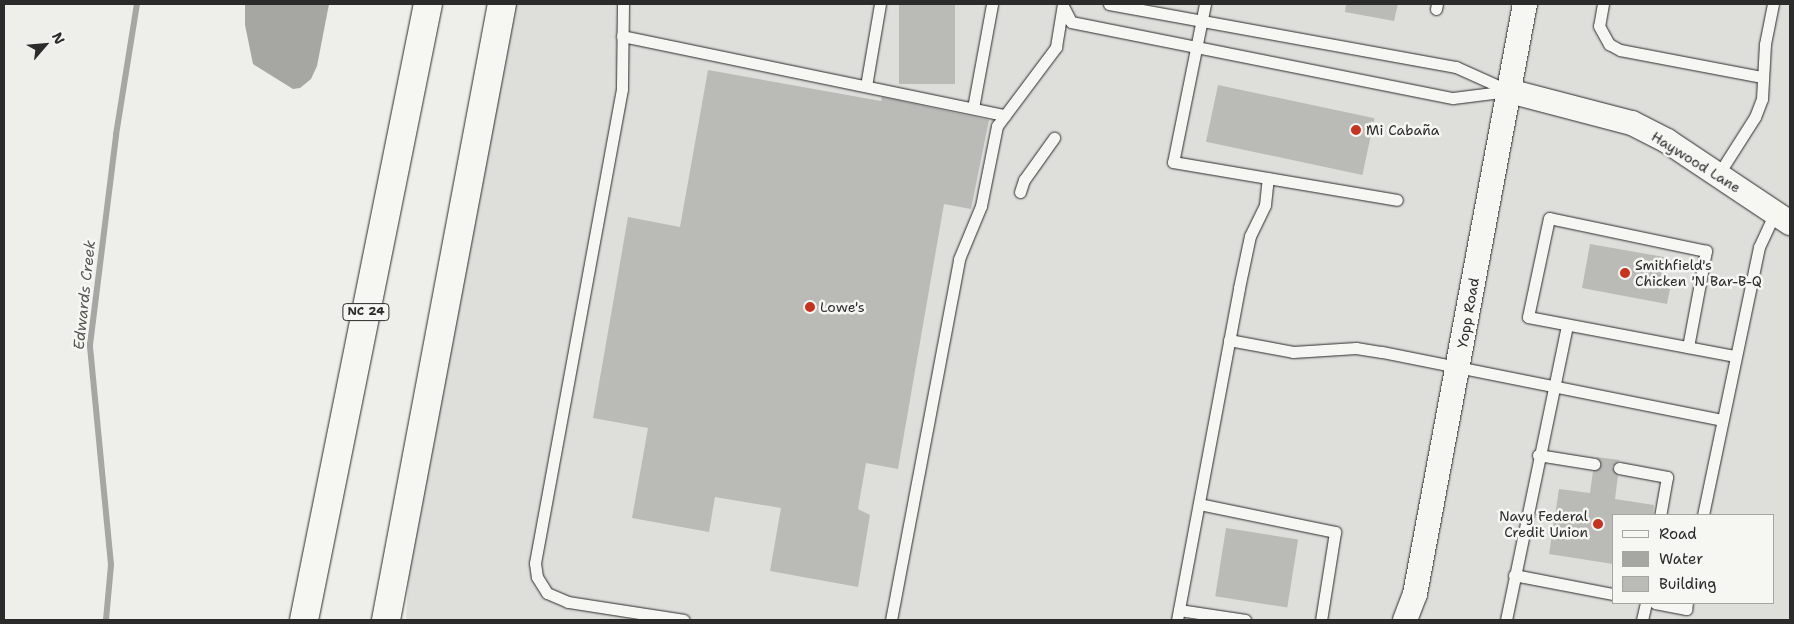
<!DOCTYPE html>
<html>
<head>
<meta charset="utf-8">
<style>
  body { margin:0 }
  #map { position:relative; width:1794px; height:624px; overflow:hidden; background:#eeeeea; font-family:"Shantell Sans",sans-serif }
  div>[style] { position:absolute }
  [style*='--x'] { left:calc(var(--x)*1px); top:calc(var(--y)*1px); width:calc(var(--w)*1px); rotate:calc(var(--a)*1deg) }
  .built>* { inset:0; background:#dededb }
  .water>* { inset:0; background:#a6a6a3 }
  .stream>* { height:5.5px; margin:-2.75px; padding:0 2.75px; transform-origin:2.75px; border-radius:2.75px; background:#a6a6a3 }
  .building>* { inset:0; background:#babab7; transform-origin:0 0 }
  .roads { filter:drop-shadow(0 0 1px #2b2b2b) drop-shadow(0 0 1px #2b2b2b) }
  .lane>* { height:11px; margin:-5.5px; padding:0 5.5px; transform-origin:5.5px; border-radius:5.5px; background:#f6f6f2 }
  .street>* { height:24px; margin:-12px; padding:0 12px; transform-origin:12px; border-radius:12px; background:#f6f6f2 }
  .highway>* { height:28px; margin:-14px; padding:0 14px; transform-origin:14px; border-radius:14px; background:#f6f6f2 }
  .dots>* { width:14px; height:14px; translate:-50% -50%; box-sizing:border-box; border:2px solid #f6f6f2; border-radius:50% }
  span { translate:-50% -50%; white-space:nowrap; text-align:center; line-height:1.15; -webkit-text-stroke:5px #f6f6f2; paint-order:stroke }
  .shield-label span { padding:1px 4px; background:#f6f6f2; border:1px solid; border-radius:4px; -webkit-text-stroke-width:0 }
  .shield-label { font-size:12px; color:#2b2b2b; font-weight:700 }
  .poi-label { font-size:14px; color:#2b2b2b }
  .left { translate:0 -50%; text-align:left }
  .right { translate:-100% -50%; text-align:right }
  .street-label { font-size:14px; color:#2b2b2b }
  .water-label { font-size:15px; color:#565655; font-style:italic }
  .frame { position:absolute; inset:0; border:5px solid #2b2b2b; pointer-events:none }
  .legend { position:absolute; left:1612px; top:514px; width:162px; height:90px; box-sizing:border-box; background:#f6f6f2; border:1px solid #a5a5a2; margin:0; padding:6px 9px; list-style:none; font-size:15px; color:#2b2b2b }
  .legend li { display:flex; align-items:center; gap:10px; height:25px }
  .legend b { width:25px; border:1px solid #a5a5a2 }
  .north { position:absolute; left:20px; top:20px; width:50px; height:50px; -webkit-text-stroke:4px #f6f6f2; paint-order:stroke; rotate:63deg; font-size:14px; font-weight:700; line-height:20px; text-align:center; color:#2b2b2b }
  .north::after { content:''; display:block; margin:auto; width:18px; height:22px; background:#2b2b2b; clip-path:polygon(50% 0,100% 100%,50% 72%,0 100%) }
</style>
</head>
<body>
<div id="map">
  <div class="built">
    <div style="clip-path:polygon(evenodd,502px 4px,1790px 4px,1790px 620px,406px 620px,415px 464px,502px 4px,1613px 515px,1773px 515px,1773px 603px,1613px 603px,1613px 515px)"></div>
  </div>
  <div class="water">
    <div style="clip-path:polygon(245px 4px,329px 4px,317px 66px,311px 79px,300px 88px,293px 89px,253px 64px,245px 25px)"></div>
  </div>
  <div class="stream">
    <div style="--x:106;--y:620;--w:55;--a:-84.8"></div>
    <div style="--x:111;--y:565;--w:221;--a:-95.5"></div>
    <div style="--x:90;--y:345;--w:212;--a:-82.9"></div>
    <div style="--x:116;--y:135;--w:133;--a:-80.9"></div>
  </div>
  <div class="building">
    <div style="left:899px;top:4px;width:56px;height:80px"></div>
    <div style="clip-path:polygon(1346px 4px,1398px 4px,1394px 21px,1345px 12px)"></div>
    <div style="clip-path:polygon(708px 70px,881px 101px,882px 97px,989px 120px,971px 209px,944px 204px,898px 469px,866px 463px,858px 509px,870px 515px,858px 587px,770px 571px,781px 508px,715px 497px,709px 532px,632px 518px,648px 428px,593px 418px,628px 217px,680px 227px)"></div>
    <div style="left:1218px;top:85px;width:160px;height:58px;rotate:12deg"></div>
    <div style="clip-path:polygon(1590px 244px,1664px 257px,1660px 282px,1671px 284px,1667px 304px,1582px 288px)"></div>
    <div style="clip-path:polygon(1596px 457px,1620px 460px,1612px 467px,1618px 475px,1615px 499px,1654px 505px,1653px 515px,1613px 515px,1613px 564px,1549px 554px,1559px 489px,1590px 493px,1593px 471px,1601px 465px)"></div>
    <div style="left:1226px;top:528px;width:73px;height:69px;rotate:9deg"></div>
  </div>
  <div class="roads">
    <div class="lane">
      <div style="--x:623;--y:4;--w:85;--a:90.7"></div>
      <div style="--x:622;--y:89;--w:482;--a:100.4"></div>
      <div style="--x:535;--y:563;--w:14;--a:82"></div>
      <div style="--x:537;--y:577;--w:19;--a:58"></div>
      <div style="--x:547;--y:593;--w:23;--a:23"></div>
      <div style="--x:568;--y:602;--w:117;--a:8.8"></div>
      <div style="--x:1109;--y:4;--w:353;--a:10.3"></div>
      <div style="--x:1456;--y:67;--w:56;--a:24.3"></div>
      <div style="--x:1205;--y:4;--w:161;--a:101.4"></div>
      <div style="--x:1173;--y:162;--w:227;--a:9.6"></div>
      <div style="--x:1603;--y:4;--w:22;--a:100"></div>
      <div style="--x:1599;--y:26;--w:21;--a:61"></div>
      <div style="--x:1609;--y:44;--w:13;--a:29"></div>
      <div style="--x:1620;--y:50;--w:145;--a:10.8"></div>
      <div style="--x:1063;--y:6;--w:18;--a:63"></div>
      <div style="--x:1071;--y:22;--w:389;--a:11.3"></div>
      <div style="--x:1453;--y:98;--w:56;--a:-7.1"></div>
      <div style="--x:1436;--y:9;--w:5;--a:-79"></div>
      <div style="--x:622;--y:36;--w:391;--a:11.7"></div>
      <div style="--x:866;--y:86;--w:83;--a:-80.3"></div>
      <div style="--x:973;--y:108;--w:106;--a:-79.6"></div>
      <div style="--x:1718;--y:175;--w:69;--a:-57.5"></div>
      <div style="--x:1755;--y:117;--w:19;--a:-69"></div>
      <div style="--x:1762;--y:99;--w:55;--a:-86.9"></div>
      <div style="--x:1765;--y:44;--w:41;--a:-78.7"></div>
      <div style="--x:1020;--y:192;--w:13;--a:-72"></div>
      <div style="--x:1024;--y:180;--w:52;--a:-54.5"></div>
      <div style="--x:1229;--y:340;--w:65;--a:10.6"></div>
      <div style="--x:1293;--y:352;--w:63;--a:-3.6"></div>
      <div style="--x:1356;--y:348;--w:26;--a:9"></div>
      <div style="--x:1382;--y:352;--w:346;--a:11.3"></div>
      <div style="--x:1688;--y:347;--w:98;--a:-79.4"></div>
      <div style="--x:1706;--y:251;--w:160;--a:-168.1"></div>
      <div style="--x:1549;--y:218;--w:101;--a:102"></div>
      <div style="--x:1528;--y:317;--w:211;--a:10.7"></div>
      <div style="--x:1538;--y:455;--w:57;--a:9.1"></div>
      <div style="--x:1619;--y:468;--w:49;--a:10.6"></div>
      <div style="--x:1667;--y:477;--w:39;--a:100"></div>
      <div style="--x:1199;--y:504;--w:139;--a:11.6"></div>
      <div style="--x:1335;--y:532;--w:89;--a:99"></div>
      <div style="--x:1703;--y:515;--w:274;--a:-78.2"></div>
      <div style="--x:1759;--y:247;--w:38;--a:-65"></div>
      <div style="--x:1514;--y:575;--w:101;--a:10.9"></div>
      <div style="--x:1655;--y:603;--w:32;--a:11"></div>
      <div style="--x:1686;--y:609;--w:6;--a:-81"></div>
      <div style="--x:1179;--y:610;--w:67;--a:8.6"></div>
      <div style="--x:891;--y:620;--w:367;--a:-79.3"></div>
      <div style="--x:959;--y:259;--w:57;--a:-67.5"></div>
      <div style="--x:981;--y:206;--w:82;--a:-78.7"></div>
      <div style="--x:997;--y:126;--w:99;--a:-53.2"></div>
      <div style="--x:1056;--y:47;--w:44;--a:-80.8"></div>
      <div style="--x:1177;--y:620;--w:338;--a:-79.4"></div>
      <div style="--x:1239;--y:288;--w:53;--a:-78.1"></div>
      <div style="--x:1250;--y:236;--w:34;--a:-64"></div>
      <div style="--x:1265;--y:205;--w:27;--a:-84"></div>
      <div style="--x:1506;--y:620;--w:301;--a:-78.3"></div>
      <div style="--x:1642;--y:620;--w:17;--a:-77"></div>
    </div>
    <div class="street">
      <div style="--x:1509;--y:91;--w:127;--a:14.6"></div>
      <div style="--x:1632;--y:123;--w:39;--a:27"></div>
      <div style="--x:1667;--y:141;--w:148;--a:33.7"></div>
      <div style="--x:1405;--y:620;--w:28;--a:-69"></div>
      <div style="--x:1415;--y:594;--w:600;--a:-79.44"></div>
    </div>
    <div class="highway">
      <div style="--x:304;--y:620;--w:628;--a:-78.62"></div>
      <div style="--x:386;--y:620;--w:627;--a:-79.34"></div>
    </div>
  </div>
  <div class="dots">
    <div style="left:1356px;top:130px;background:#c8321e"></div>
    <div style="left:1625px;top:273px;background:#c8321e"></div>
    <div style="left:810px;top:307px;background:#c8321e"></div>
    <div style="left:1598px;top:524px;background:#c8321e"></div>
  </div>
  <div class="shield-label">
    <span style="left:366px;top:312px">NC 24</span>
  </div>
  <div class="poi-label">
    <span class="left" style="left:1366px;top:130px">Mi Cabaña</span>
    <span class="left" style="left:1635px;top:273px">Smithfield's<br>Chicken 'N Bar-B-Q</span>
    <span class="left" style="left:820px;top:307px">Lowe's</span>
    <span class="right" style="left:1588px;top:524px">Navy Federal<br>Credit Union</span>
  </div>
  <div class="street-label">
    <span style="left:1696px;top:162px;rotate:32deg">Haywood Lane</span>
    <span style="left:1468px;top:313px;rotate:-80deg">Yopp Road</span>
  </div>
  <div class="water-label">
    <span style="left:85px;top:295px;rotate:-84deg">Edwards Creek</span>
  </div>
  <div class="frame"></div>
  <ul class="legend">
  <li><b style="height:6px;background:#f6f6f2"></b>Road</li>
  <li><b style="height:14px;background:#a6a6a3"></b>Water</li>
  <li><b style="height:14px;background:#babab7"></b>Building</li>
  </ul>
  <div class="north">N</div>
</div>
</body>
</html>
